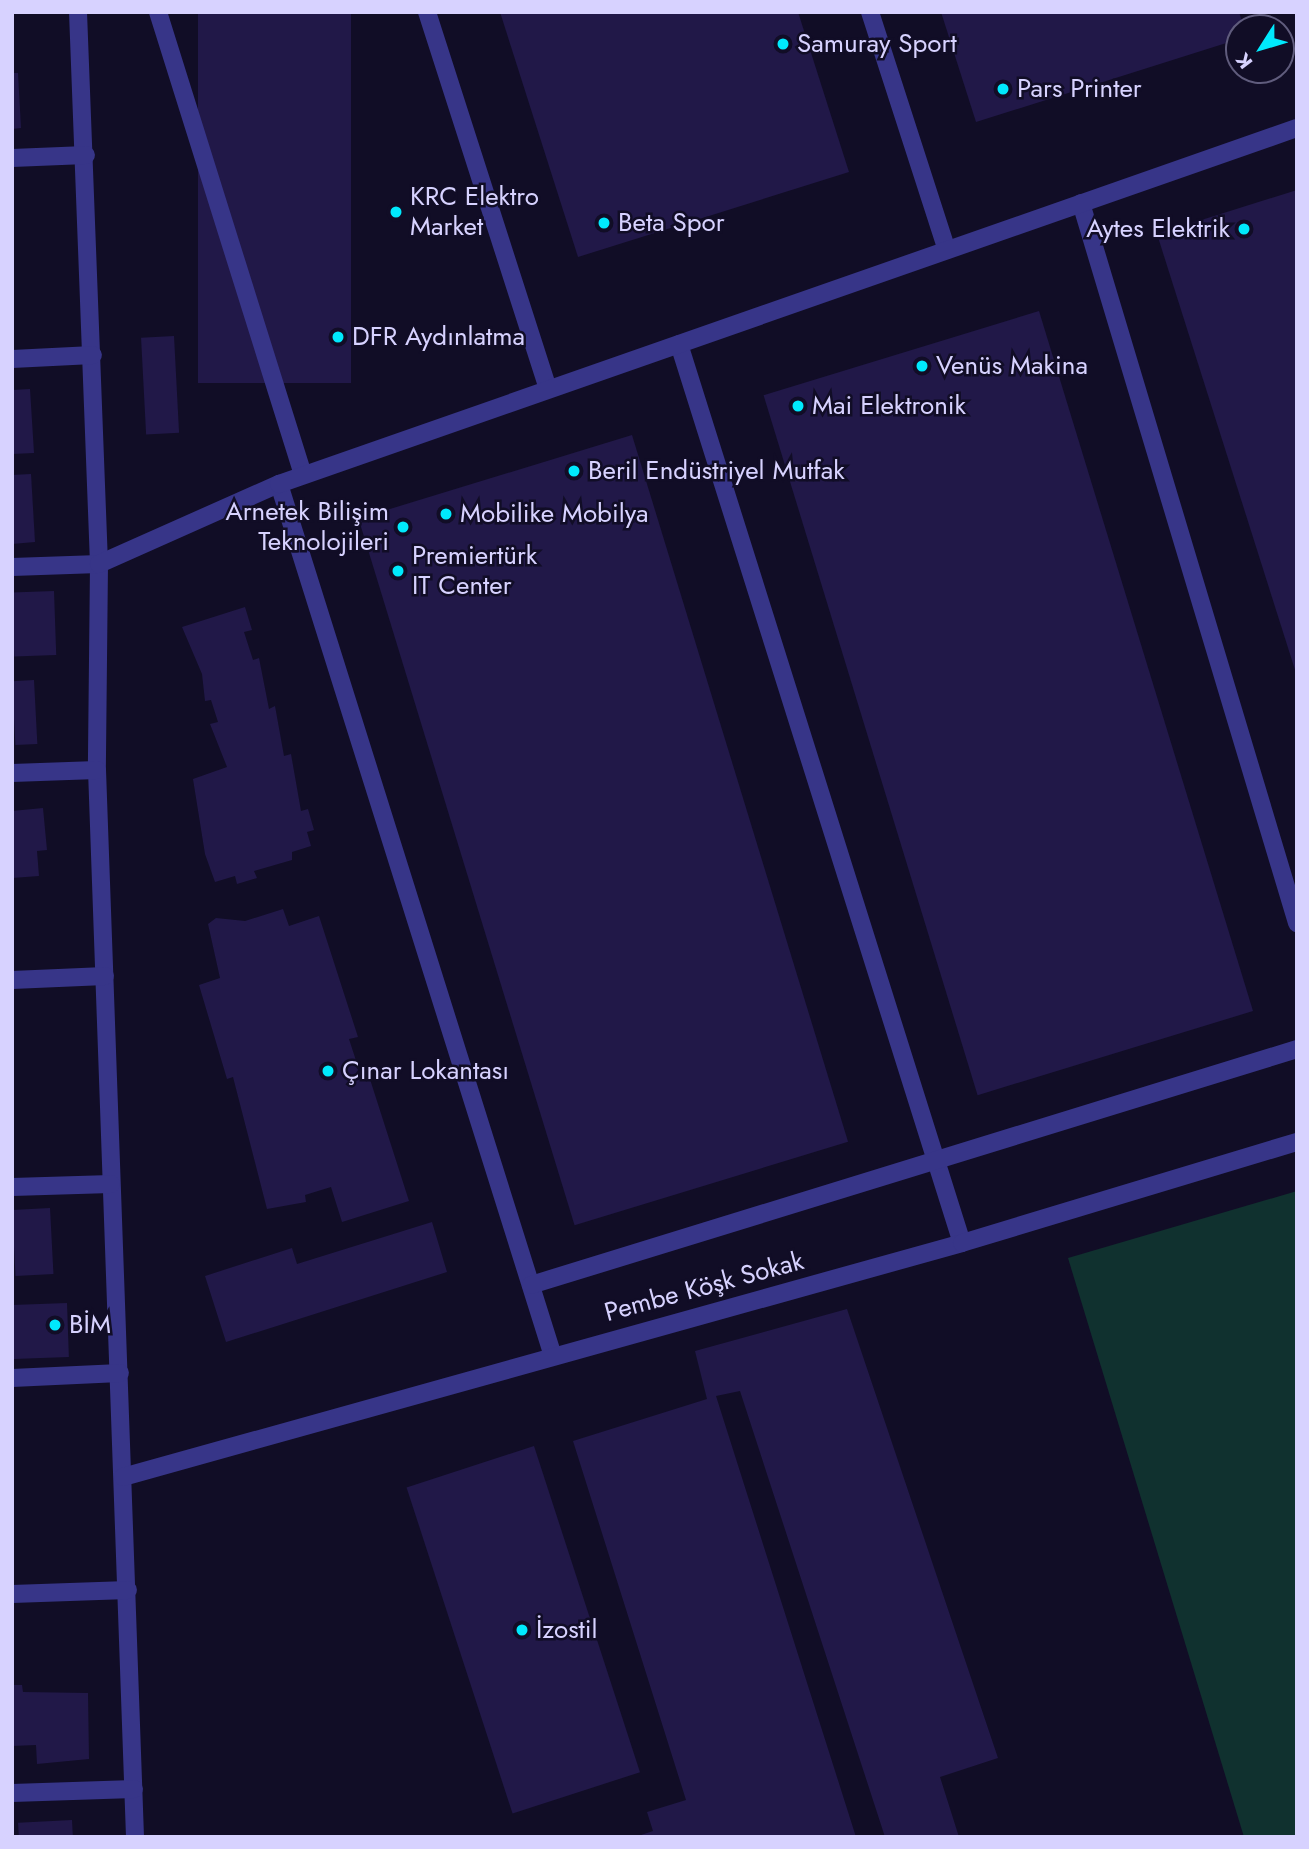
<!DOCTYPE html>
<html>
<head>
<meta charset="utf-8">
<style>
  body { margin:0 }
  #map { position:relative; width:1309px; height:1849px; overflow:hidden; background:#110d26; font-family:Jost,sans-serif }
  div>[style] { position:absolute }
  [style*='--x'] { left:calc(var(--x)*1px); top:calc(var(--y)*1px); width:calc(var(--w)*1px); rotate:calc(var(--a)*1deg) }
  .green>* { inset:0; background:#10312f }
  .building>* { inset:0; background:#211848; transform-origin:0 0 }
  .street>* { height:18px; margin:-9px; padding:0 9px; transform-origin:9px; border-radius:9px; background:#373588 }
  .dots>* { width:19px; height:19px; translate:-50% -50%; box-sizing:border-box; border:4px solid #110d26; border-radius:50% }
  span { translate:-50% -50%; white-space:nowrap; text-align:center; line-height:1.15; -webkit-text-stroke:5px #110d26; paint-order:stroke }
  .poi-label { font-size:26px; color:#d7d2ff }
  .left { translate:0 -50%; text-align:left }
  .right { translate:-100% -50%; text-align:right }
  .street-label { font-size:26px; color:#d7d2ff }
  .frame { position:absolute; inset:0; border:14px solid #d7d2ff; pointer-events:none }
  .north { position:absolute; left:1225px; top:14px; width:70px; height:70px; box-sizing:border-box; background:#110d26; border:2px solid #605c7d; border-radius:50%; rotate:233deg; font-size:19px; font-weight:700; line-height:28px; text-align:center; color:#d7d2ff }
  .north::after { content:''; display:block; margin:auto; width:24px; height:32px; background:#00e9fd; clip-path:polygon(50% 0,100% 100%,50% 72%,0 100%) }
</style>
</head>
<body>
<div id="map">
  <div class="green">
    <div style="clip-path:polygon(1297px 1191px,1297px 1837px,1244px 1837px,1068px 1258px)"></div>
  </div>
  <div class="building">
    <div style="left:198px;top:12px;width:153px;height:371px"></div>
    <div style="clip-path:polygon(500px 12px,798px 12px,849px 172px,578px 257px)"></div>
    <div style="clip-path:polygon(941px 12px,1239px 12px,1244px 28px,1239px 39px,976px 122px)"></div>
    <div style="clip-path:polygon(12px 73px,18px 73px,21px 128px,12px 129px)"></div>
    <div style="clip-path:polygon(1297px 190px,1297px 673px,1296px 673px,1157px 234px)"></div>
    <div style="left:1039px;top:311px;width:732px;height:288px;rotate:73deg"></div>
    <div style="left:174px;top:336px;width:97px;height:33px;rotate:87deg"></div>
    <div style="clip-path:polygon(30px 389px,34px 453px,12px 454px,12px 390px)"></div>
    <div style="left:632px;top:435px;width:739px;height:286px;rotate:73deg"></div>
    <div style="clip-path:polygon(31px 474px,35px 542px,12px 544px,12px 475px)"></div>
    <div style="left:54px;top:591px;width:64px;height:42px;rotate:88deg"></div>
    <div style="clip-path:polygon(245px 607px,252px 630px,244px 632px,253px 660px,259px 658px,269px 709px,275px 706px,284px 756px,291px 754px,301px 811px,308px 809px,314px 830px,307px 832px,311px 846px,292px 852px,292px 860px,254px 871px,257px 878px,237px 884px,235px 876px,215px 882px,205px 854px,193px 779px,227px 767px,210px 724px,218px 722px,211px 700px,205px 701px,202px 674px,182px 627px)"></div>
    <div style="left:34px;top:680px;width:64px;height:22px;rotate:87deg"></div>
    <div style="clip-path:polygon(43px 808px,47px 850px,37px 851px,39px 876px,12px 878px,12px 811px)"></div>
    <div style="clip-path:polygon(283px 909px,289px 926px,319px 916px,358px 1037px,349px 1039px,361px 1076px,368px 1073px,409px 1201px,342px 1222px,331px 1187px,305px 1195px,306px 1202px,267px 1209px,233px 1077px,227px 1079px,199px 985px,220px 978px,208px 924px,216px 918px,245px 921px)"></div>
    <div style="left:50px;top:1208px;width:66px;height:38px;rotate:87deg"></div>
    <div style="clip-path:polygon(432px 1222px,447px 1272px,226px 1342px,205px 1276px,292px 1248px,297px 1264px)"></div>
    <div style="left:67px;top:1303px;width:54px;height:55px;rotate:88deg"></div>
    <div style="clip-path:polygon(847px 1309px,998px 1758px,940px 1777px,959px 1837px,885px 1837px,740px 1391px,716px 1396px,856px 1837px,635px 1837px,653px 1831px,647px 1812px,686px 1800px,573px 1441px,707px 1399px,695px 1351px)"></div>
    <div style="left:534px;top:1446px;width:343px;height:134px;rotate:72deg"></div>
    <div style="clip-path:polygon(12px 1685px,22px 1685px,23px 1692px,88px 1693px,89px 1759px,37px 1764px,36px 1745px,12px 1746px)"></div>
    <div style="left:72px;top:1820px;width:17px;height:54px;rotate:87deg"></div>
  </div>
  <div class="street">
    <div style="--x:78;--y:12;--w:552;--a:87.82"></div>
    <div style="--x:99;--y:564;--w:206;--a:90.6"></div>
    <div style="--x:97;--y:770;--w:1068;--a:87.96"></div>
    <div style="--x:158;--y:12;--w:485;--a:72.6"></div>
    <div style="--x:427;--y:12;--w:396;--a:72.2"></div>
    <div style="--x:870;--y:12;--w:250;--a:72.1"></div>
    <div style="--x:12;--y:158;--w:74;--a:-2.3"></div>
    <div style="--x:1081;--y:203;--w:752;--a:73.3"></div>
    <div style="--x:679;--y:344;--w:942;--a:72.53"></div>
    <div style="--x:12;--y:359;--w:81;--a:-2.8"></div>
    <div style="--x:279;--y:484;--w:914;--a:72.56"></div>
    <div style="--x:12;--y:567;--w:87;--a:-2"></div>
    <div style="--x:99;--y:564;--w:197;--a:-24"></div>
    <div style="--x:279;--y:484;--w:1078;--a:-19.28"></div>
    <div style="--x:12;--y:773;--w:85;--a:-2"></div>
    <div style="--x:12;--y:980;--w:93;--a:-2.5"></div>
    <div style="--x:12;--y:1187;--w:99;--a:-1.7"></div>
    <div style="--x:531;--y:1285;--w:802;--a:-17.12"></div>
    <div style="--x:12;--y:1378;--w:108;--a:-2.7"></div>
    <div style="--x:123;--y:1477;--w:871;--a:-15.58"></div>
    <div style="--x:962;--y:1243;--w:350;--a:-16.8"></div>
    <div style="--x:12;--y:1594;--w:116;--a:-2"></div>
    <div style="--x:12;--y:1793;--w:122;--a:-1.9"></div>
  </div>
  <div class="dots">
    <div style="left:783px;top:44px;background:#00e9fd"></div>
    <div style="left:1003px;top:89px;background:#00e9fd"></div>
    <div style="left:396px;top:212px;background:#00e9fd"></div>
    <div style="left:604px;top:223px;background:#00e9fd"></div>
    <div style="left:1244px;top:229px;background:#00e9fd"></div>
    <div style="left:338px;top:337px;background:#00e9fd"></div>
    <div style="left:922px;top:366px;background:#00e9fd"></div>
    <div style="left:798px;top:406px;background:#00e9fd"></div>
    <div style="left:574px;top:471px;background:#00e9fd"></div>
    <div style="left:446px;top:514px;background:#00e9fd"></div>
    <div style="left:403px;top:527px;background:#00e9fd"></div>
    <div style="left:398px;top:571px;background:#00e9fd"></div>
    <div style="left:328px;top:1071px;background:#00e9fd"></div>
    <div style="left:55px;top:1325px;background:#00e9fd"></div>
    <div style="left:522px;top:1630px;background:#00e9fd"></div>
  </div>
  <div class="poi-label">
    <span class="left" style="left:797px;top:44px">Samuray Sport</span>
    <span class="left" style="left:1017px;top:89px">Pars Printer</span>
    <span class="left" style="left:410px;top:212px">KRC Elektro<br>Market</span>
    <span class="left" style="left:618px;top:223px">Beta Spor</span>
    <span class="right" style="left:1230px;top:229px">Aytes Elektrik</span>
    <span class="left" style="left:352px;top:337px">DFR Aydınlatma</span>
    <span class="left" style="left:936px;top:366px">Venüs Makina</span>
    <span class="left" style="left:812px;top:406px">Mai Elektronik</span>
    <span class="left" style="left:588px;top:471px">Beril Endüstriyel Mutfak</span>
    <span class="right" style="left:389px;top:527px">Arnetek Bilişim<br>Teknolojileri</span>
    <span class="left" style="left:460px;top:514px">Mobilike Mobilya</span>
    <span class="left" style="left:412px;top:571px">Premiertürk<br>IT Center</span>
    <span class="left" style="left:342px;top:1071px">Çınar Lokantası</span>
    <span class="left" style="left:69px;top:1325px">BİM</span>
    <span class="left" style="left:536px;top:1630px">İzostil</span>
  </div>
  <div class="street-label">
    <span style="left:704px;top:1287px;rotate:-15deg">Pembe Köşk Sokak</span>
  </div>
  <div class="frame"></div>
  <div class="north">K</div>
</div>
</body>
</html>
